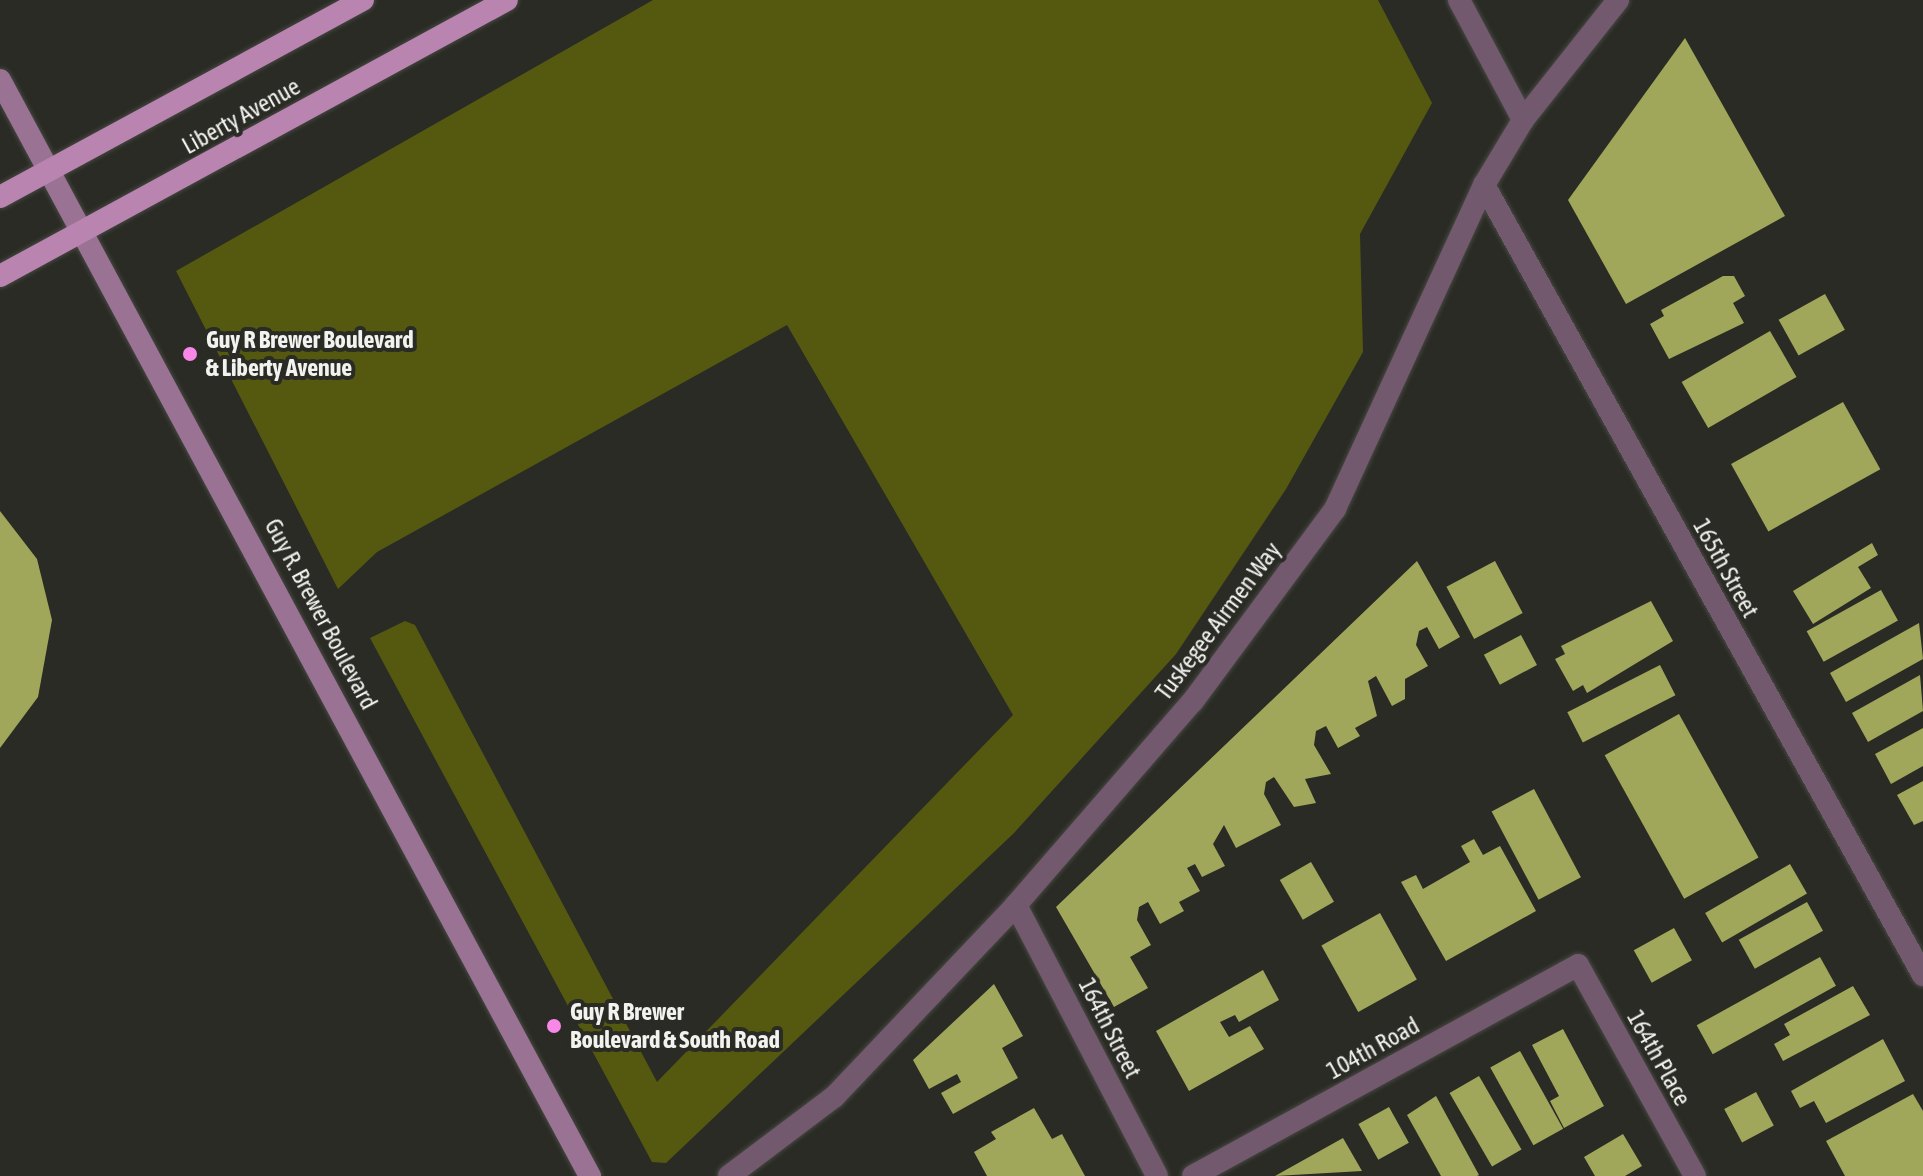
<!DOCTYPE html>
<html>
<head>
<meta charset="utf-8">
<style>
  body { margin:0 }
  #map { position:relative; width:1923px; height:1176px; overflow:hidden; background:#2a2b25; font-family:"Asap Condensed",sans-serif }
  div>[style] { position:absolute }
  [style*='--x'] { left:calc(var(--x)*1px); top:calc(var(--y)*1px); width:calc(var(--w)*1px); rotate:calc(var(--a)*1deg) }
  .green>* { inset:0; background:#555910 }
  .building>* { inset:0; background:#a1a75a; transform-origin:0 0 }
  .roads { filter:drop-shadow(0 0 2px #464741) drop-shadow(0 0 2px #464741) }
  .minor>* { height:22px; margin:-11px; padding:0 11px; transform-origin:11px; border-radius:11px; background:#72596d }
  .secondary>* { height:22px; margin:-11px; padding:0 11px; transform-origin:11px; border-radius:11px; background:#9a7293 }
  .primary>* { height:22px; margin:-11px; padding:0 11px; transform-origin:11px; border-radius:11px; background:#b985b0 }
  .dots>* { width:22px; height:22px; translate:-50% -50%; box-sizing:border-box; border:4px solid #2a2b25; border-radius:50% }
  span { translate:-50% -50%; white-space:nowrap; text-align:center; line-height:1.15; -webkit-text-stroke:8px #2a2b25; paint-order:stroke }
  .street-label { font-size:24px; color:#f2f2ef }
  .poi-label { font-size:24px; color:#f2f2ef; font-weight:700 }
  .left { translate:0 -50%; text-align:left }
</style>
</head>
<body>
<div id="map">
  <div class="green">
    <div style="clip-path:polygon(653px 0,1378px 0,1432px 103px,1360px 234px,1363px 352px,1286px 489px,1176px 654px,1014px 833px,666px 1163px,652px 1162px,370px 638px,405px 621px,415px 625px,657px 1082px,1013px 715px,787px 325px,377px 552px,338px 589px,176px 271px)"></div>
  </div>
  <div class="building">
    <div style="clip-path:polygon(1685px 38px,1785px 216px,1626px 304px,1568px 200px)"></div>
    <div style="clip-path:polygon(1723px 276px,1734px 276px,1745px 296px,1733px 303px,1744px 323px,1669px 359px,1650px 324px,1664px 316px,1661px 310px)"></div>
    <div style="left:1825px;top:294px;width:41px;height:53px;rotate:61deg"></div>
    <div style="left:1770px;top:331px;width:53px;height:102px;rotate:60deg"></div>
    <div style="left:1843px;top:402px;width:77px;height:128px;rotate:61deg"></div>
    <div style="clip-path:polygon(0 511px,37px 559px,52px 620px,38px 697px,0 748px)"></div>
    <div style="clip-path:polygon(1872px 543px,1878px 555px,1858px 567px,1871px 588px,1813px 624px,1793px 591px)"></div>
    <div style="clip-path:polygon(1417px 561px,1460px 637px,1439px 649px,1427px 627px,1419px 631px,1416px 645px,1428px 666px,1405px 679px,1405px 699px,1392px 706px,1376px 676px,1368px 681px,1377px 716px,1355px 728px,1360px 736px,1338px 748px,1326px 726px,1316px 731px,1314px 745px,1331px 774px,1305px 779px,1316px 803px,1294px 807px,1274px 777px,1266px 782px,1264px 794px,1281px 825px,1236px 848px,1224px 825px,1213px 844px,1225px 866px,1202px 877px,1195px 864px,1187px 868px,1200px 891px,1179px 902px,1184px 911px,1160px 924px,1148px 902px,1139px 907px,1137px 920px,1151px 945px,1130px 957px,1148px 988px,1114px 1007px,1056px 907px)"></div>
    <div style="left:1495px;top:561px;width:59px;height:55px;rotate:62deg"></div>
    <div style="left:1881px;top:590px;width:35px;height:85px;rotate:61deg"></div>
    <div style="clip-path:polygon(1651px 601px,1673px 641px,1587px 693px,1583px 685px,1573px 691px,1555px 659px,1565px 654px,1561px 646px)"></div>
    <div style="clip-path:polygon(1919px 623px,1923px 659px,1846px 702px,1830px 673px)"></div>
    <div style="left:1521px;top:635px;width:34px;height:42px;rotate:62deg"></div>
    <div style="left:1660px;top:665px;width:34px;height:104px;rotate:63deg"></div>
    <div style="clip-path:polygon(1920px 675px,1923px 711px,1868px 742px,1852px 713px)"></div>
    <div style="left:1679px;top:714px;width:164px;height:85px;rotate:61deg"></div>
    <div style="clip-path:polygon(1923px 728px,1923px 766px,1891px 784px,1875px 754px)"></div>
    <div style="clip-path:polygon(1923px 781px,1923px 821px,1914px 825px,1897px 795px)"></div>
    <div style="left:1534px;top:789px;width:100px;height:48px;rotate:62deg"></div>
    <div style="clip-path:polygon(1474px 839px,1483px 855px,1500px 846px,1536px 911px,1446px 961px,1401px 882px,1416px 875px,1423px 889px,1470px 862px,1461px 846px)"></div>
    <div style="left:1311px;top:862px;width:46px;height:36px;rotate:60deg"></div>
    <div style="left:1790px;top:864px;width:34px;height:98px;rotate:60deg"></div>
    <div style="left:1807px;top:902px;width:33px;height:78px;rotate:61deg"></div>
    <div style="left:1380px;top:913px;width:76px;height:67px;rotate:61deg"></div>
    <div style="left:1674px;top:928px;width:37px;height:46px;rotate:61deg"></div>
    <div style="left:1820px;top:957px;width:33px;height:141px;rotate:61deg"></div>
    <div style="clip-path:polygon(1263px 970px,1279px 1000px,1239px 1022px,1235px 1015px,1220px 1022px,1229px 1037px,1250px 1026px,1264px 1049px,1189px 1091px,1156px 1031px)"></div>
    <div style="clip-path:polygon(994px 984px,1023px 1036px,1002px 1048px,1018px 1078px,953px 1114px,941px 1093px,961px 1082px,957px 1074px,929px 1089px,913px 1060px)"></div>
    <div style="clip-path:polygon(1853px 986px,1870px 1015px,1783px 1061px,1774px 1044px,1790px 1035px,1784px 1024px)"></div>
    <div style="clip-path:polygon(1563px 1029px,1604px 1106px,1564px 1128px,1550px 1101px,1559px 1096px,1532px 1045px)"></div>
    <div style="clip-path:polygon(1883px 1039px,1905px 1081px,1826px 1123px,1814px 1101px,1800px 1108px,1791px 1091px)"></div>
    <div style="left:1520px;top:1051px;width:89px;height:34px;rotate:61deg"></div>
    <div style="left:1479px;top:1076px;width:85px;height:34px;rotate:60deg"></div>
    <div style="left:1756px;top:1092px;width:38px;height:36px;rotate:62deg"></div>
    <div style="clip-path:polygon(1913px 1094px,1923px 1111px,1923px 1176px,1845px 1176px,1826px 1141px)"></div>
    <div style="clip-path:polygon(1436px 1096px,1479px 1175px,1477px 1176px,1441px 1176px,1407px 1115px)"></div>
    <div style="left:1389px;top:1107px;width:41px;height:35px;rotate:61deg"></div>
    <div style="clip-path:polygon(1034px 1108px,1052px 1139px,1062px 1134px,1085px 1176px,987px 1176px,974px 1152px,996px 1139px,991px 1132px)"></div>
    <div style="clip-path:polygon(1623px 1134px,1642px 1166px,1625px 1176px,1595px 1176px,1584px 1157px)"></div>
    <div style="clip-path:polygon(1343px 1138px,1362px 1171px,1275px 1176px)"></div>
  </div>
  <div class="roads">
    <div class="minor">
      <div style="--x:1459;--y:0;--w:136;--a:61.9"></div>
      <div style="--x:1484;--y:185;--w:904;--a:60.94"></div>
      <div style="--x:1016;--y:905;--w:305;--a:62.5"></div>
      <div style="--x:729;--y:1176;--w:131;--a:-37"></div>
      <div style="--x:834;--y:1097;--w:265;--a:-46.5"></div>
      <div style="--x:1016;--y:905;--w:270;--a:-49.1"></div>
      <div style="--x:1193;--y:701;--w:239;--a:-53.5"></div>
      <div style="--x:1335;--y:509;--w:357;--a:-65.3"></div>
      <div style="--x:1484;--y:185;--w:76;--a:-59"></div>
      <div style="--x:1523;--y:120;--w:153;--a:-51.6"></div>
      <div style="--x:1193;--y:1176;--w:439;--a:-28.7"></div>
      <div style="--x:1578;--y:965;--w:241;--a:61"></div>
    </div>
    <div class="secondary">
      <div style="--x:0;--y:80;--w:1245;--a:61.71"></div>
    </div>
    <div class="primary">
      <div style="--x:0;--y:197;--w:413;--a:-28.5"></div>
      <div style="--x:0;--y:276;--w:577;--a:-28.56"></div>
    </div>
  </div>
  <div class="dots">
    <div style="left:190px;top:354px;background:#f987e8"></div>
    <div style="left:554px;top:1026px;background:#f987e8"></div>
  </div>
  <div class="street-label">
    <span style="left:241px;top:116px;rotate:-29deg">Liberty Avenue</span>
    <span style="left:1726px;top:568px;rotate:61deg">165th Street</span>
    <span style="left:321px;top:614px;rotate:62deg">Guy R. Brewer Boulevard</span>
    <span style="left:1218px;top:621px;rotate:-53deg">Tuskegee Airmen Way</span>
    <span style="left:1110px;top:1028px;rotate:63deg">164th Street</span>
    <span style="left:1373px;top:1048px;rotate:-29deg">104th Road</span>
    <span style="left:1659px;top:1058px;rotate:61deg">164th Place</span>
  </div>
  <div class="poi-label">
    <span class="left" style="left:206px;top:354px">Guy R Brewer Boulevard<br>&amp; Liberty Avenue</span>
    <span class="left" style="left:570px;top:1026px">Guy R Brewer<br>Boulevard &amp; South Road</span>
  </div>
</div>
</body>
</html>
